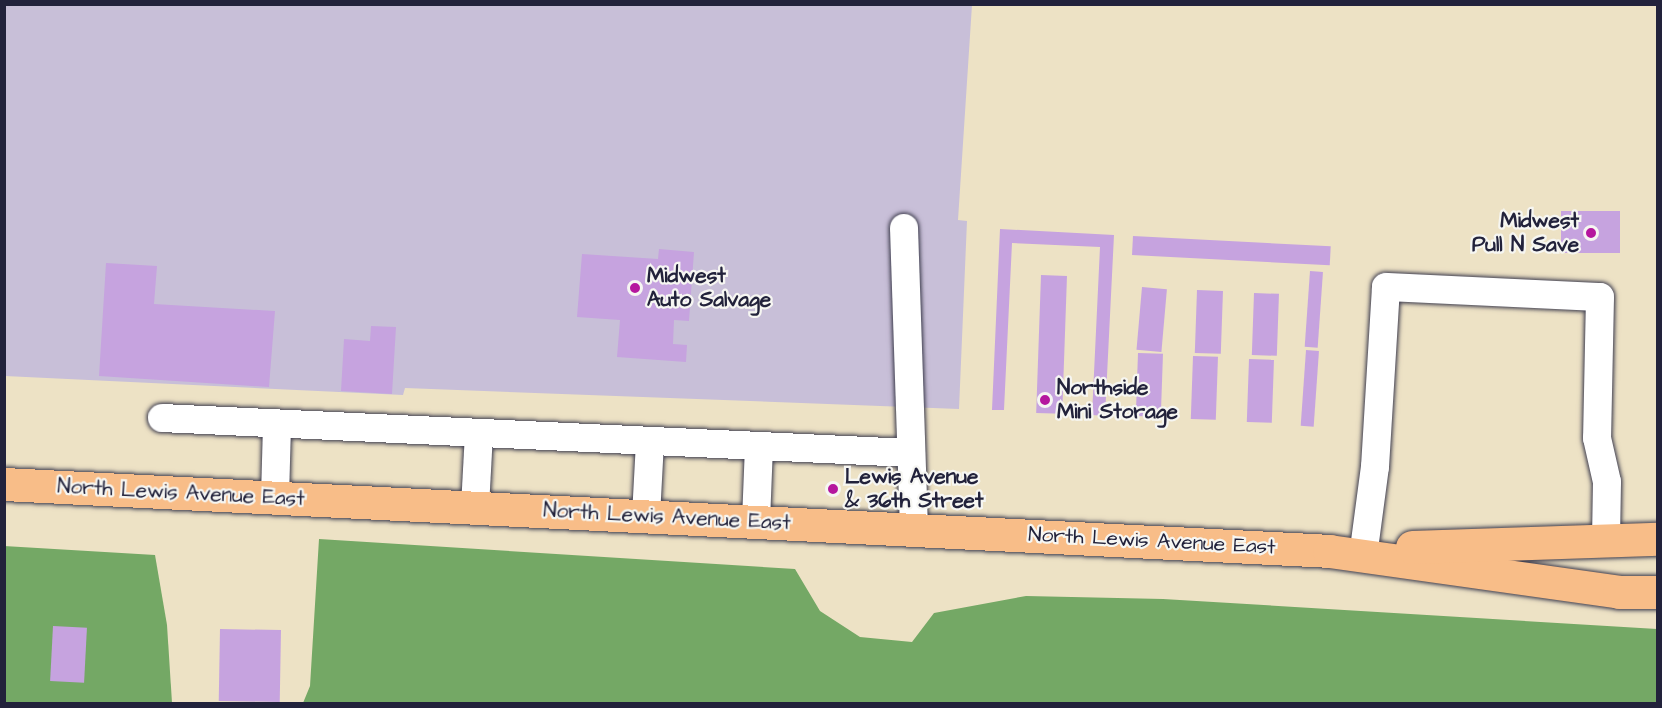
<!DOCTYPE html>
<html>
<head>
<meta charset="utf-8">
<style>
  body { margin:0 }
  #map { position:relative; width:1662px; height:708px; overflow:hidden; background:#ede2c5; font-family:"Architects Daughter",sans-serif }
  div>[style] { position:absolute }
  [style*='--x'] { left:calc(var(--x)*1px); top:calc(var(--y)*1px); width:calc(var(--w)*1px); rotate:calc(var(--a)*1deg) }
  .industrial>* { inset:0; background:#c8bfd8 }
  .forest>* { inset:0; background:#74a865 }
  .building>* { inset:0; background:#c6a3df; transform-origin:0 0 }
  .roads { filter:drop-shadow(0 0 2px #403f50) drop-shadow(0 0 2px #403f50) }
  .minor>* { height:28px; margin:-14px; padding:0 14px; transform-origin:14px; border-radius:14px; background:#fff }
  .major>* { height:33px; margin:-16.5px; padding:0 16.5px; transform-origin:16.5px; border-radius:16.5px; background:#f8bd88 }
  .dots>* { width:16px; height:16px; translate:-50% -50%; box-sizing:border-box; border:3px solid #f6f6f2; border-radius:50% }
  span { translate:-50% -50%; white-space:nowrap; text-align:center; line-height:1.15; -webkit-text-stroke:4.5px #f6f6f2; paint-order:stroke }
  .poi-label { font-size:21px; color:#22223b; font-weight:700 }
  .right { translate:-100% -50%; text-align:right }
  .left { translate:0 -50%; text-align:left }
  .street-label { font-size:21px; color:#22223b }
  .frame { position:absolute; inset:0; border:6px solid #22223b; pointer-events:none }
</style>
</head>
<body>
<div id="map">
  <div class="industrial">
    <div style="clip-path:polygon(4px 5px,972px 5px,958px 220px,967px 221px,959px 409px,405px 388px,403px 395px,5px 376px)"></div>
  </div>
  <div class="forest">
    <div style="clip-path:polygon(319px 539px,795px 569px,820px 611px,860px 637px,912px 642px,934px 613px,1026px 596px,1163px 599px,1657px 629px,1657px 703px,303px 703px,310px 686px)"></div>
    <div style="clip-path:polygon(4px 546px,155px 555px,167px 625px,172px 703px,5px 703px)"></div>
  </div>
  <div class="building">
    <div style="left:1620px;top:211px;width:42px;height:59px;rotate:90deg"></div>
    <div style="clip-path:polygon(1000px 229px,1114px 235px,1105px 416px,1092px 415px,1100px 247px,1012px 243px,1004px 410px,992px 410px)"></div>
    <div style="left:1133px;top:236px;width:198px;height:19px;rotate:3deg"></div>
    <div style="clip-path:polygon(659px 249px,694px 252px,689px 321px,674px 320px,673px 344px,687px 345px,686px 362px,617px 357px,620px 320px,577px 317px,582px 254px,658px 259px)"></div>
    <div style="clip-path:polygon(106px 263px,157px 266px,154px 304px,275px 311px,269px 387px,99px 376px)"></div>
    <div style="left:1310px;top:271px;width:13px;height:76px;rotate:4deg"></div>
    <div style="left:1041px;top:275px;width:26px;height:138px;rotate:2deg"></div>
    <div style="left:1142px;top:287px;width:25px;height:63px;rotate:5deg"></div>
    <div style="left:1197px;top:290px;width:26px;height:63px;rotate:2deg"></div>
    <div style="left:1254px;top:293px;width:25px;height:62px;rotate:2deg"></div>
    <div style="clip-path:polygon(371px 326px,396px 327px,392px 394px,341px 391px,344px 339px,370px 341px)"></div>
    <div style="left:1306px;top:350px;width:13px;height:76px;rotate:4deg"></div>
    <div style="left:1138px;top:353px;width:25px;height:63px;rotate:2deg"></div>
    <div style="left:1193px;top:356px;width:25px;height:63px;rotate:2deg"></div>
    <div style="left:1249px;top:359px;width:25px;height:63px;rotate:2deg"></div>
    <div style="left:53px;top:626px;width:34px;height:55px;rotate:3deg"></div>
    <div style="left:220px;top:629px;width:61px;height:72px;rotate:1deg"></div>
  </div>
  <div class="roads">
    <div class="minor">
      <div style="--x:904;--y:228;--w:301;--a:88.1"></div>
      <div style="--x:162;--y:418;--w:750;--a:2.68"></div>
      <div style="--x:275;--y:497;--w:73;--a:-88.4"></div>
      <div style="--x:475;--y:507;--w:73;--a:-86.9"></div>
      <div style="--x:646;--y:516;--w:75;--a:-86.9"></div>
      <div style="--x:756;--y:521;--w:74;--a:-87.7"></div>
      <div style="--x:1364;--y:549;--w:83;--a:-82.4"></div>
      <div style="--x:1375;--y:467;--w:180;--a:-86.5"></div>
      <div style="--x:1386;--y:287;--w:214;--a:2.7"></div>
      <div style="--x:1600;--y:297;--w:141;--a:91.2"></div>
      <div style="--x:1597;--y:438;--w:45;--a:77.2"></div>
      <div style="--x:1607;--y:482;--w:56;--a:91"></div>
    </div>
    <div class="major">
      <div style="--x:4;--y:484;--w:1327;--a:2.89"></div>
      <div style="--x:1329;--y:551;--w:293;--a:8"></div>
      <div style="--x:1619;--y:592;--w:39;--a:0"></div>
      <div style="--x:1412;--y:547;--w:246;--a:-1.9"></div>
    </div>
  </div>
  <div class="dots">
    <div style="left:1591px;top:233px;background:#b5179e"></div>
    <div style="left:635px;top:288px;background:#b5179e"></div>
    <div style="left:1045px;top:400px;background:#b5179e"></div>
    <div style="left:833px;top:489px;background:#b5179e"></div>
  </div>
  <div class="poi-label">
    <span class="right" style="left:1579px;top:233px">Midwest<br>Pull N Save</span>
    <span class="left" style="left:647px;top:288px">Midwest<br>Auto Salvage</span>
    <span class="left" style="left:1057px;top:400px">Northside<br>Mini Storage</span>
    <span class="left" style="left:845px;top:489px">Lewis Avenue<br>&amp; 36th Street</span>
  </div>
  <div class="street-label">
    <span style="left:181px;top:493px;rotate:3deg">North Lewis Avenue East</span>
    <span style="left:667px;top:517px;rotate:3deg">North Lewis Avenue East</span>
    <span style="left:1152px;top:541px;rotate:3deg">North Lewis Avenue East</span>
  </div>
  <div class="frame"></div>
</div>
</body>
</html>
